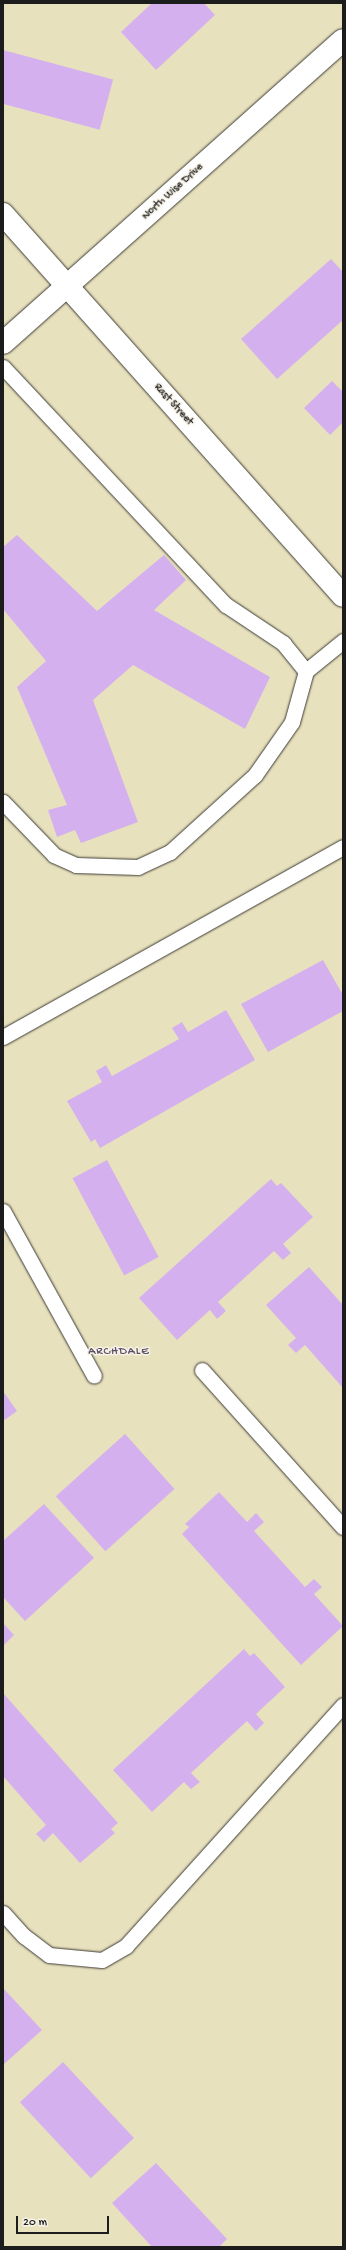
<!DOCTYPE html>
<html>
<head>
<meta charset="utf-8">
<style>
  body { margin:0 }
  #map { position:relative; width:346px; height:2250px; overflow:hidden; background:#e8e1be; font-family:"Gochi Hand",sans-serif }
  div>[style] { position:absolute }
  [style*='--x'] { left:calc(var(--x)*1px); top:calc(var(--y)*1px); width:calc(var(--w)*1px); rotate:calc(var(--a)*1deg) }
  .building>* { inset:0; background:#d4b1ee; transform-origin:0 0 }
  .roads { filter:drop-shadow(0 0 1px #3b3a34) drop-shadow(0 0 1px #3b3a34) }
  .service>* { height:15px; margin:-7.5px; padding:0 7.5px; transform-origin:7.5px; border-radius:7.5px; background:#fff }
  .minor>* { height:22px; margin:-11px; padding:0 11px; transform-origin:11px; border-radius:11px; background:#fff }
  .tertiary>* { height:22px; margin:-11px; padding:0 11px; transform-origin:11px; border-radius:11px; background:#fff }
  span { translate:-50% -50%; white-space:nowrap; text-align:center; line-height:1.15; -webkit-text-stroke:3px #f7f3e8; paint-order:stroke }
  .street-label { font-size:11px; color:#1c1c1c }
  .neighbourhood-label { font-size:12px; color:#5c5066; letter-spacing:1px }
  .frame { position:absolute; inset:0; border:4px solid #1c1c1c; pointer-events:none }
  .scale { position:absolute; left:16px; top:2216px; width:93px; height:18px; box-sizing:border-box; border:2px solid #1c1c1c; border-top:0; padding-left:5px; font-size:12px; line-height:14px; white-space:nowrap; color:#1c1c1c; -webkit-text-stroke:3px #f7f3e8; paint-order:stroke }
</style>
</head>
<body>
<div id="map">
  <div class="building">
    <div style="clip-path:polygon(152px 3px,204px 3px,215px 15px,156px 70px,121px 32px)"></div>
    <div style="left:3px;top:50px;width:114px;height:52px;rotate:15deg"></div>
    <div style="clip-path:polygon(331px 259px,343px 272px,343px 320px,277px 379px,241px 339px)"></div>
    <div style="clip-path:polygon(332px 381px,343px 392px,343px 422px,330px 435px,304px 408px)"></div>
    <div style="clip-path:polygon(17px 535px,97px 611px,164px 555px,186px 580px,154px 610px,270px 677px,245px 729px,133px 665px,93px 700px,138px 822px,81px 843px,75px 830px,57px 837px,48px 810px,67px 805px,17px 687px,46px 661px,3px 609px,3px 547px)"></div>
    <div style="clip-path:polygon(323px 960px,343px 995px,343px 1011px,268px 1052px,241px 1004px)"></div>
    <div style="clip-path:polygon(226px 1010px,255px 1060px,100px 1148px,95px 1139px,91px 1142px,67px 1101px,102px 1082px,96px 1071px,106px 1065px,112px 1076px,179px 1039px,172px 1028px,182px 1022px,188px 1032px)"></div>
    <div style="left:107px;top:1160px;width:110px;height:39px;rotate:62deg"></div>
    <div style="clip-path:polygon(271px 1179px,277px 1186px,281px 1183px,313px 1217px,283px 1244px,291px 1253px,283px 1260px,274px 1251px,218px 1302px,226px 1311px,217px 1319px,210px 1310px,177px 1340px,139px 1298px)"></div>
    <div style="clip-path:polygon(309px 1267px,343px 1305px,343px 1388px,305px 1345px,296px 1353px,288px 1345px,296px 1338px,266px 1305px)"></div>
    <div style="clip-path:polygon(3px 1391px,17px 1411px,3px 1421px)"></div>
    <div style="left:125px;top:1434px;width:74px;height:93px;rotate:48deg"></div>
    <div style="clip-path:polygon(219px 1492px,247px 1522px,256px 1513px,264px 1522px,254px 1531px,305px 1587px,314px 1579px,322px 1587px,314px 1594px,343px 1626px,301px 1665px,182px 1534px,189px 1527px,185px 1524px)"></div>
    <div style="clip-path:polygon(44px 1504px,94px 1558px,25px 1621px,3px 1597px,3px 1541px)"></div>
    <div style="clip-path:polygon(3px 1623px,14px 1635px,3px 1646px)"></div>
    <div style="clip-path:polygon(244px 1649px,250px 1656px,254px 1653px,285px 1687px,256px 1714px,264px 1723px,256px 1731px,247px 1721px,191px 1773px,200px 1782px,191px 1789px,184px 1782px,152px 1812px,113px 1770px)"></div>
    <div style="clip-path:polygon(3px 1693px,118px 1823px,111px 1829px,115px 1833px,80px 1863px,53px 1833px,44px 1842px,36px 1834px,46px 1825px,3px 1776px)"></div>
    <div style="clip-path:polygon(3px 1988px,42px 2030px,3px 2065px)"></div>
    <div style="left:63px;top:2062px;width:104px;height:59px;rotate:47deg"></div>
    <div style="clip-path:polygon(156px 2163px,227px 2239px,219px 2247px,152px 2247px,112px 2203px)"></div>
  </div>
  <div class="roads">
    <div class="service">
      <div style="--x:3;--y:367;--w:326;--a:46.9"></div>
      <div style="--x:226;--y:605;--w:69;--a:33.7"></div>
      <div style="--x:283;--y:643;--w:36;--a:51"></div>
      <div style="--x:306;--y:671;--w:53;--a:105.4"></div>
      <div style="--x:292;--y:722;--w:65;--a:124.9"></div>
      <div style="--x:255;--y:775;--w:115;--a:137.8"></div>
      <div style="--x:170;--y:852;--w:35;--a:155"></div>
      <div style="--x:138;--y:867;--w:62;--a:-178.2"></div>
      <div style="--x:76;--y:865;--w:24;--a:-156"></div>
      <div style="--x:54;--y:855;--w:74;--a:-133.9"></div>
      <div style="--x:306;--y:671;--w:48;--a:-39"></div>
      <div style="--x:3;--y:1037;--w:389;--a:-29.2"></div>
      <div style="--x:3;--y:1211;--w:188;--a:61.1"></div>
      <div style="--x:202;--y:1370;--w:211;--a:48.1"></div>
      <div style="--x:3;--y:1913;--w:31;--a:48"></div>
      <div style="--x:24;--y:1936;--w:31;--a:37"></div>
      <div style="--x:49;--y:1955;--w:53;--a:5.4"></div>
      <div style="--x:102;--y:1960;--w:28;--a:-30"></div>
      <div style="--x:126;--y:1946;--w:324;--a:-48"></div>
    </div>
    <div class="minor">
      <div style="--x:3;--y:214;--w:511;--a:48.33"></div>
    </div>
    <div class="tertiary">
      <div style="--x:3;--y:343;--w:455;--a:-41.7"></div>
    </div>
  </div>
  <div class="street-label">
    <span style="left:173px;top:192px;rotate:-42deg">North Wise Drive</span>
    <span style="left:173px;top:405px;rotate:48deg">Rast Street</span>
  </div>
  <div class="neighbourhood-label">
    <span style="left:119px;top:1353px">ARCHDALE</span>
  </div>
  <div class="frame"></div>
  <div class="scale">20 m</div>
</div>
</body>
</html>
